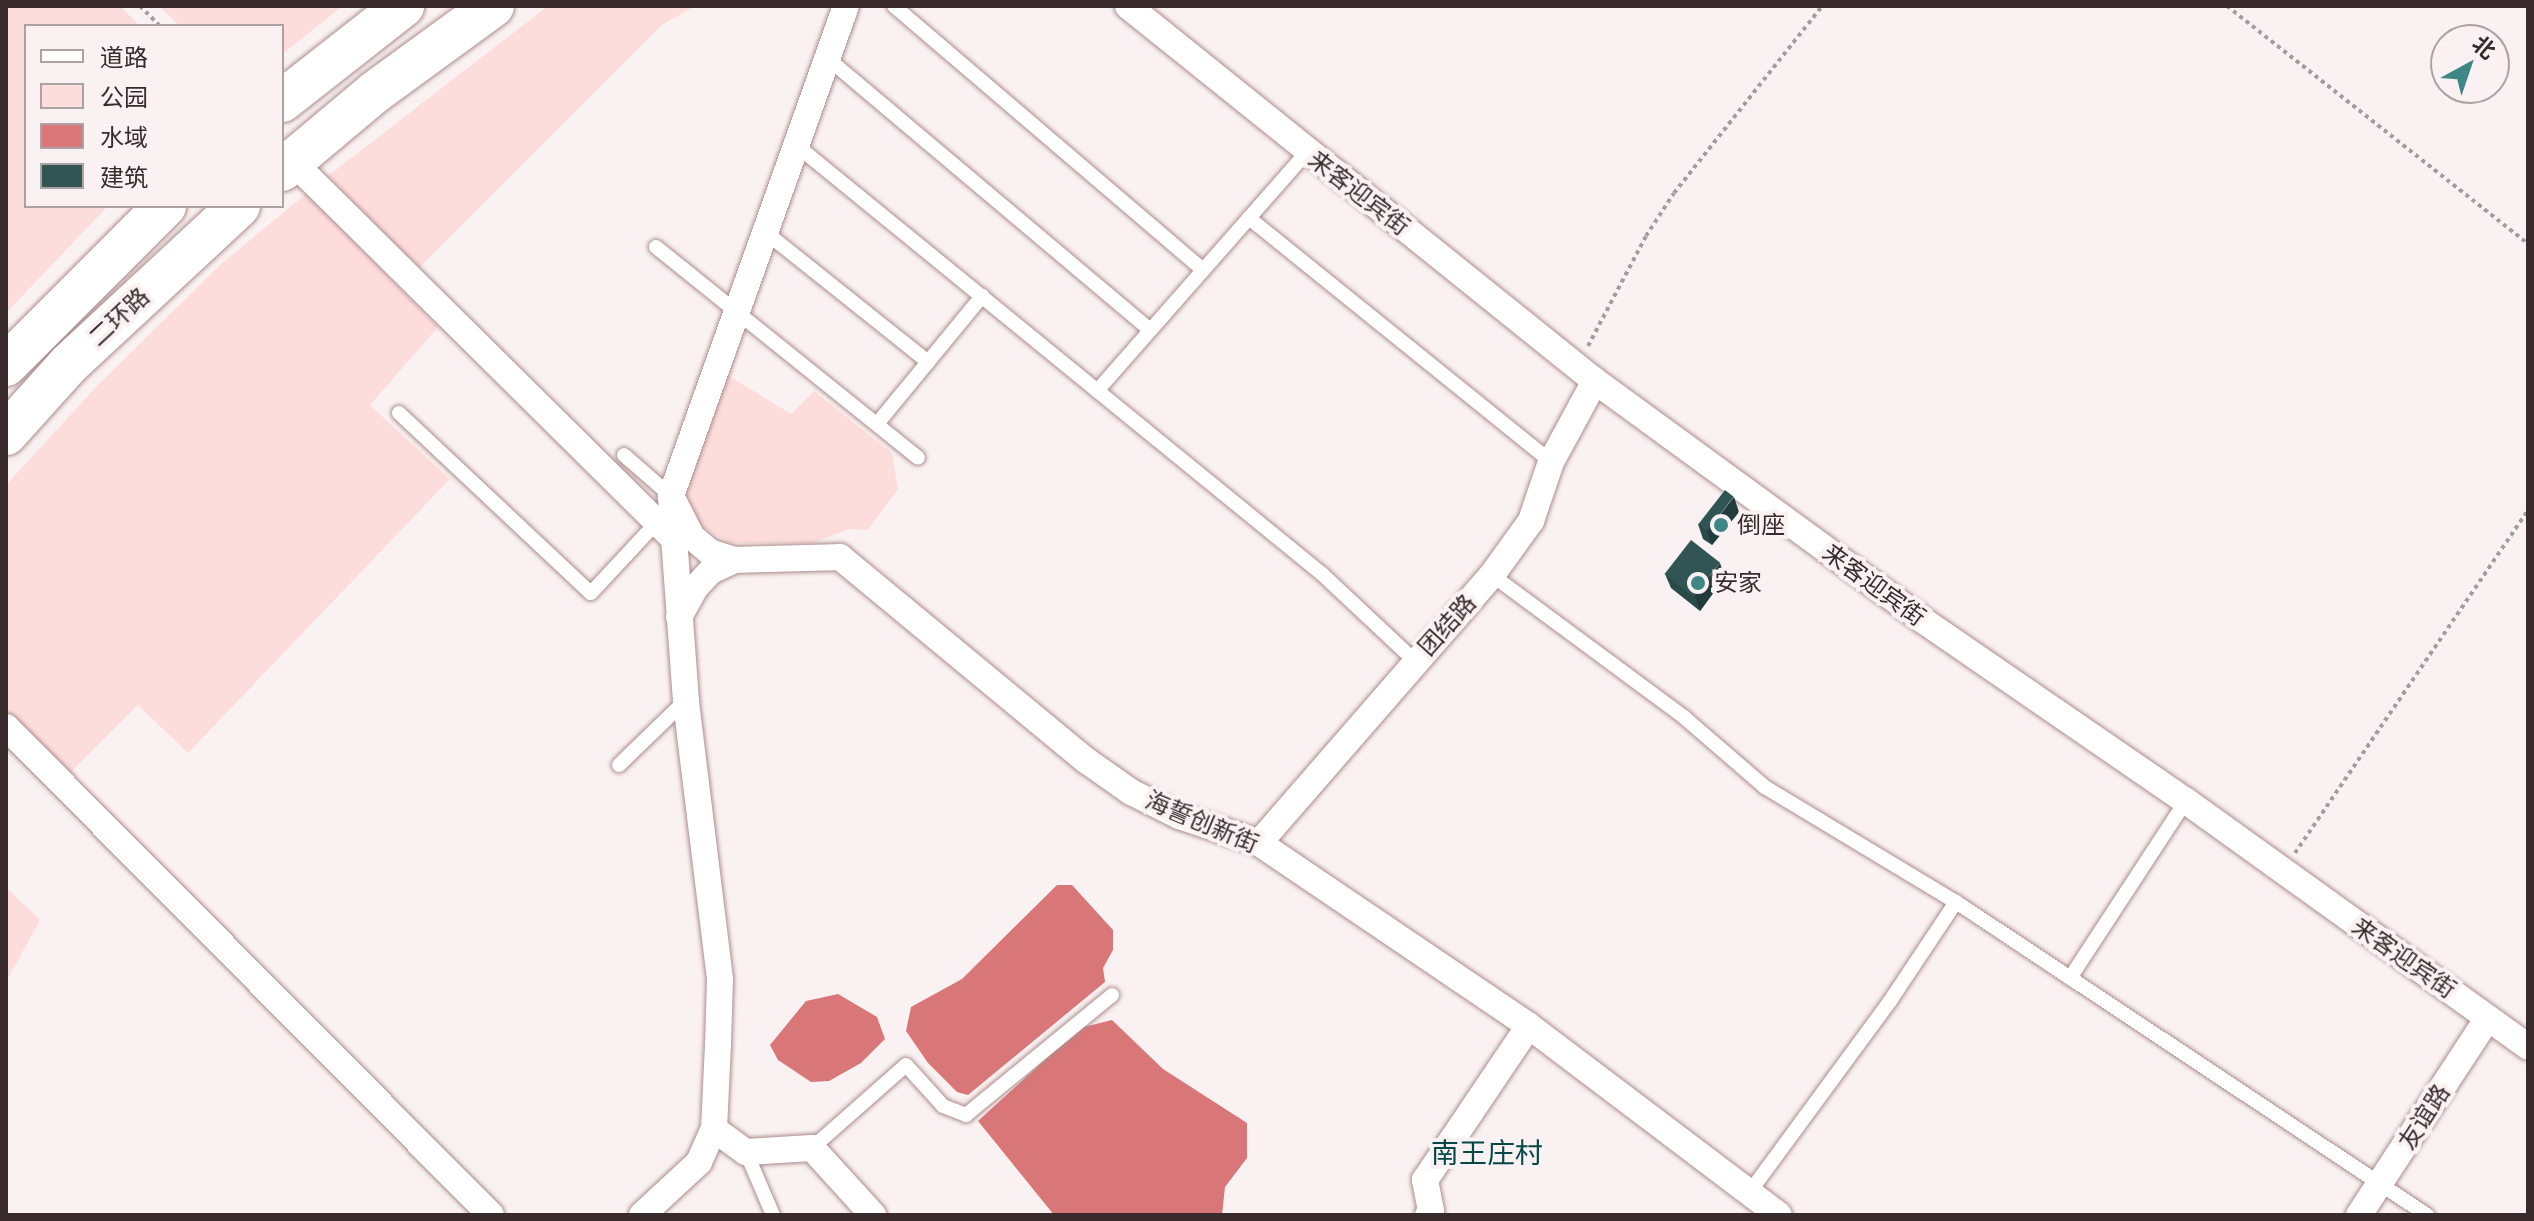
<!DOCTYPE html>
<html>
<head>
<meta charset="utf-8">
<style>
  body { margin:0 }
  #map { position:relative; width:2534px; height:1221px; overflow:hidden; background:#faf2f2; font-family:"Titillium Web","Noto Sans SC",sans-serif }
  div>[style] { position:absolute }
  [style*='--x'] { left:calc(var(--x)*1px); top:calc(var(--y)*1px); width:calc(var(--w)*1px); rotate:calc(var(--a)*1deg) }
  .green>* { inset:0; background:#fddddc }
  .water>* { inset:0; background:#d97677 }
  .path>* { height:4px; margin-top:-2px; transform-origin:0; background:repeating-linear-gradient(90deg,#a69c9c 0 4px,transparent 0 8px) }
  .roads { filter:drop-shadow(0 0 2px #ad8c8b) drop-shadow(0 0 2px #ad8c8b) }
  .service>* { height:14px; margin:-7px; padding:0 7px; transform-origin:7px; border-radius:7px; background:#fff }
  .minor>* { height:26px; margin:-13px; padding:0 13px; transform-origin:13px; border-radius:13px; background:#fff }
  .primary>* { height:42px; margin:-21px; padding:0 21px; transform-origin:21px; border-radius:21px; background:#fff }
  .wall>* { inset:0; background:#2a4949 }
  .shaded-wall>* { inset:0; background:#223c3c }
  .building>* { inset:0; background:#315555; transform-origin:0 0 }
  .dots>* { width:22px; height:22px; translate:-50% -50%; box-sizing:border-box; border:4px solid #faf2f2; border-radius:50% }
  span { translate:-50% -50%; white-space:nowrap; text-align:center; line-height:1.15; -webkit-text-stroke:8px #faf2f2; paint-order:stroke }
  .street-label { font-size:24px; color:#392b2b }
  .poi-label { font-size:24px; color:#392b2b }
  .left { translate:0 -50%; text-align:left }
  .quarter-label { font-size:28px; color:#034747 }
  .frame { position:absolute; inset:0; border:8px solid #392b2b; pointer-events:none }
  .legend { position:absolute; left:24px; top:24px; width:260px; height:184px; box-sizing:border-box; background:#faf2f2; border:2px solid #ada2a2; margin:0; padding:10px 14px; list-style:none; font-size:24px; color:#392b2b }
  .legend li { display:flex; align-items:center; gap:16px; height:40px }
  .legend b { width:40px; border:2px solid #ada2a2 }
  .north { position:absolute; left:2430px; top:24px; width:80px; height:80px; box-sizing:border-box; background:#faf2f2; border:2px solid #ada2a2; border-radius:50%; rotate:40deg; font-size:22px; font-weight:700; line-height:32px; text-align:center; color:#392b2b }
  .north::after { content:''; display:block; margin:auto; width:28px; height:36px; background:#3f8786; clip-path:polygon(50% 0,100% 100%,50% 72%,0 100%) }
</style>
</head>
<body>
<div id="map">
  <div class="green">
    <div style="clip-path:polygon(6px 6px,120px 6px,140px 26px,26px 26px,26px 206px,108px 206px,6px 313px)"></div>
    <div style="clip-path:polygon(159px 6px,343px 6px,282px 54px,282px 26px,180px 26px)"></div>
    <div style="clip-path:polygon(548px 6px,695px 6px,662px 25px,419px 268px,328px 176px)"></div>
    <div style="clip-path:polygon(307px 193px,438px 327px,370px 405px,450px 479px,188px 753px,138px 705px,69px 774px,6px 715px,6px 485px,96px 387px,221px 264px)"></div>
    <div style="clip-path:polygon(726px 374px,791px 414px,814px 391px,892px 453px,898px 489px,868px 530px,849px 529px,813px 543px,729px 543px,697px 523px,686px 497px,687px 481px)"></div>
    <div style="clip-path:polygon(6px 887px,40px 920px,6px 982px)"></div>
  </div>
  <div class="water">
    <div style="clip-path:polygon(1057px 885px,1072px 885px,1113px 930px,1113px 950px,1103px 968px,1105px 982px,968px 1095px,957px 1092px,928px 1063px,906px 1031px,911px 1007px,962px 979px)"></div>
    <div style="clip-path:polygon(838px 994px,877px 1017px,885px 1039px,861px 1063px,829px 1081px,811px 1082px,778px 1060px,770px 1045px,806px 1001px)"></div>
    <div style="clip-path:polygon(1112px 1020px,1163px 1069px,1247px 1123px,1247px 1158px,1225px 1187px,1222px 1215px,1054px 1215px,978px 1121px,1080px 1028px)"></div>
  </div>
  <div class="path">
    <div style="--x:140;--y:6;--w:28;--a:45"></div>
    <div style="--x:2227;--y:6;--w:384;--a:38.3"></div>
    <div style="--x:1588;--y:346;--w:124;--a:-62.2"></div>
    <div style="--x:1646;--y:236;--w:51;--a:-56.9"></div>
    <div style="--x:1674;--y:193;--w:238;--a:-51.6"></div>
    <div style="--x:2295;--y:853;--w:415;--a:-55.8"></div>
  </div>
  <div class="roads">
    <div class="service">
      <div style="--x:894;--y:6;--w:406;--a:40.5"></div>
      <div style="--x:826;--y:57;--w:424;--a:40.1"></div>
      <div style="--x:796;--y:145;--w:679;--a:39.2"></div>
      <div style="--x:1322;--y:574;--w:127;--a:43.1"></div>
      <div style="--x:1249;--y:218;--w:388;--a:38.9"></div>
      <div style="--x:764;--y:231;--w:210;--a:38.6"></div>
      <div style="--x:656;--y:247;--w:336;--a:38.8"></div>
      <div style="--x:1097;--y:391;--w:318;--a:-48.7"></div>
      <div style="--x:399;--y:413;--w:263;--a:43.2"></div>
      <div style="--x:591;--y:593;--w:97;--a:-47.1"></div>
      <div style="--x:877;--y:424;--w:166;--a:-50.6"></div>
      <div style="--x:624;--y:455;--w:62;--a:41.1"></div>
      <div style="--x:1492;--y:575;--w:240;--a:36.5"></div>
      <div style="--x:1685;--y:718;--w:106;--a:40.8"></div>
      <div style="--x:1765;--y:787;--w:223;--a:31.1"></div>
      <div style="--x:1956;--y:902;--w:566;--a:33.61"></div>
      <div style="--x:619;--y:765;--w:92;--a:-44.1"></div>
      <div style="--x:2070;--y:978;--w:212;--a:-56.8"></div>
      <div style="--x:812;--y:1148;--w:125;--a:-41.4"></div>
      <div style="--x:906;--y:1065;--w:55;--a:47.9"></div>
      <div style="--x:943;--y:1106;--w:25;--a:21"></div>
      <div style="--x:966;--y:1115;--w:189;--a:-39.4"></div>
      <div style="--x:746;--y:1152;--w:69;--a:66.8"></div>
      <div style="--x:1749;--y:1193;--w:238;--a:-53.7"></div>
      <div style="--x:1890;--y:1001;--w:119;--a:-56.3"></div>
    </div>
    <div class="minor">
      <div style="--x:1128;--y:6;--w:599;--a:38.76"></div>
      <div style="--x:1595;--y:381;--w:404;--a:36.1"></div>
      <div style="--x:1921;--y:619;--w:321;--a:34.5"></div>
      <div style="--x:2186;--y:801;--w:421;--a:35.7"></div>
      <div style="--x:292;--y:161;--w:537;--a:44.7"></div>
      <div style="--x:671;--y:496;--w:46;--a:62.9"></div>
      <div style="--x:692;--y:537;--w:23;--a:40"></div>
      <div style="--x:710;--y:552;--w:26;--a:18"></div>
      <div style="--x:735;--y:560;--w:105;--a:-1.6"></div>
      <div style="--x:840;--y:557;--w:320;--a:39.6"></div>
      <div style="--x:1087;--y:761;--w:54;--a:35.2"></div>
      <div style="--x:1131;--y:792;--w:54;--a:26.6"></div>
      <div style="--x:1179;--y:816;--w:84;--a:18.6"></div>
      <div style="--x:1259;--y:843;--w:326;--a:34.1"></div>
      <div style="--x:1529;--y:1026;--w:313;--a:37.1"></div>
      <div style="--x:679;--y:617;--w:33;--a:-61"></div>
      <div style="--x:695;--y:588;--w:23;--a:-47"></div>
      <div style="--x:711;--y:571;--w:26;--a:-25"></div>
      <div style="--x:6;--y:727;--w:688;--a:45.18"></div>
      <div style="--x:1259;--y:843;--w:355;--a:-49"></div>
      <div style="--x:1492;--y:575;--w:67;--a:-54.2"></div>
      <div style="--x:1531;--y:521;--w:62;--a:-71.3"></div>
      <div style="--x:1551;--y:462;--w:92;--a:-61.5"></div>
      <div style="--x:714;--y:1129;--w:39;--a:36"></div>
      <div style="--x:746;--y:1152;--w:66;--a:-3.5"></div>
      <div style="--x:812;--y:1148;--w:91;--a:47.7"></div>
      <div style="--x:642;--y:1215;--w:78;--a:-42.9"></div>
      <div style="--x:699;--y:1162;--w:36;--a:-66"></div>
      <div style="--x:714;--y:1129;--w:84;--a:-87.3"></div>
      <div style="--x:718;--y:1045;--w:66;--a:-88.3"></div>
      <div style="--x:720;--y:979;--w:280;--a:-97"></div>
      <div style="--x:686;--y:701;--w:206;--a:-94.2"></div>
      <div style="--x:671;--y:496;--w:520;--a:-70.35"></div>
      <div style="--x:1428;--y:1215;--w:5;--a:-53"></div>
      <div style="--x:1431;--y:1211;--w:32;--a:-101"></div>
      <div style="--x:1425;--y:1180;--w:186;--a:-56"></div>
      <div style="--x:2359;--y:1215;--w:235;--a:-56.8"></div>
    </div>
    <div class="primary">
      <div style="--x:282;--y:101;--w:154;--a:-38.1"></div>
      <div style="--x:282;--y:170;--w:121;--a:-40"></div>
      <div style="--x:375;--y:92;--w:146;--a:-36.1"></div>
      <div style="--x:6;--y:365;--w:225;--a:-45"></div>
      <div style="--x:6;--y:434;--w:94;--a:-48"></div>
      <div style="--x:69;--y:364;--w:232;--a:-42.9"></div>
    </div>
  </div>
  <div class="wall">
    <div style="clip-path:polygon(1739px 512px,1712px 545px,1703px 539px,1698px 524px)"></div>
    <div style="clip-path:polygon(1665px 574px,1725px 577px,1700px 611px,1671px 588px)"></div>
  </div>
  <div class="shaded-wall">
    <div style="clip-path:polygon(1734px 497px,1739px 512px,1712px 545px,1707px 531px)"></div>
    <div style="clip-path:polygon(1720px 563px,1725px 577px,1700px 611px,1695px 596px)"></div>
  </div>
  <div class="building">
    <div style="left:1725px;top:490px;width:11px;height:43px;rotate:38deg"></div>
    <div style="left:1691px;top:540px;width:37px;height:43px;rotate:38deg"></div>
  </div>
  <div class="dots">
    <div style="left:1721px;top:525px;background:#3f8786"></div>
    <div style="left:1698px;top:583px;background:#3f8786"></div>
  </div>
  <div class="street-label">
    <span style="left:1359px;top:193px;rotate:38deg">来客迎宾街</span>
    <span style="left:119px;top:317px;rotate:-43deg">二环路</span>
    <span style="left:1874px;top:585px;rotate:36deg">来客迎宾街</span>
    <span style="left:1447px;top:625px;rotate:-48deg">团结路</span>
    <span style="left:1202px;top:822px;rotate:23deg">海誓创新街</span>
    <span style="left:2404px;top:958px;rotate:35deg">来客迎宾街</span>
    <span style="left:2424px;top:1117px;rotate:-57deg">友谊路</span>
  </div>
  <div class="poi-label">
    <span class="left" style="left:1737px;top:525px">倒座</span>
    <span class="left" style="left:1714px;top:583px">安家</span>
  </div>
  <div class="quarter-label">
    <span style="left:1487px;top:1153px">南王庄村</span>
  </div>
  <div class="frame"></div>
  <ul class="legend">
  <li><b style="height:10px;background:#fff"></b>道路</li>
  <li><b style="height:22px;background:#fddddc"></b>公园</li>
  <li><b style="height:22px;background:#d97677"></b>水域</li>
  <li><b style="height:22px;background:#315555"></b>建筑</li>
  </ul>
  <div class="north">北</div>
</div>
</body>
</html>
